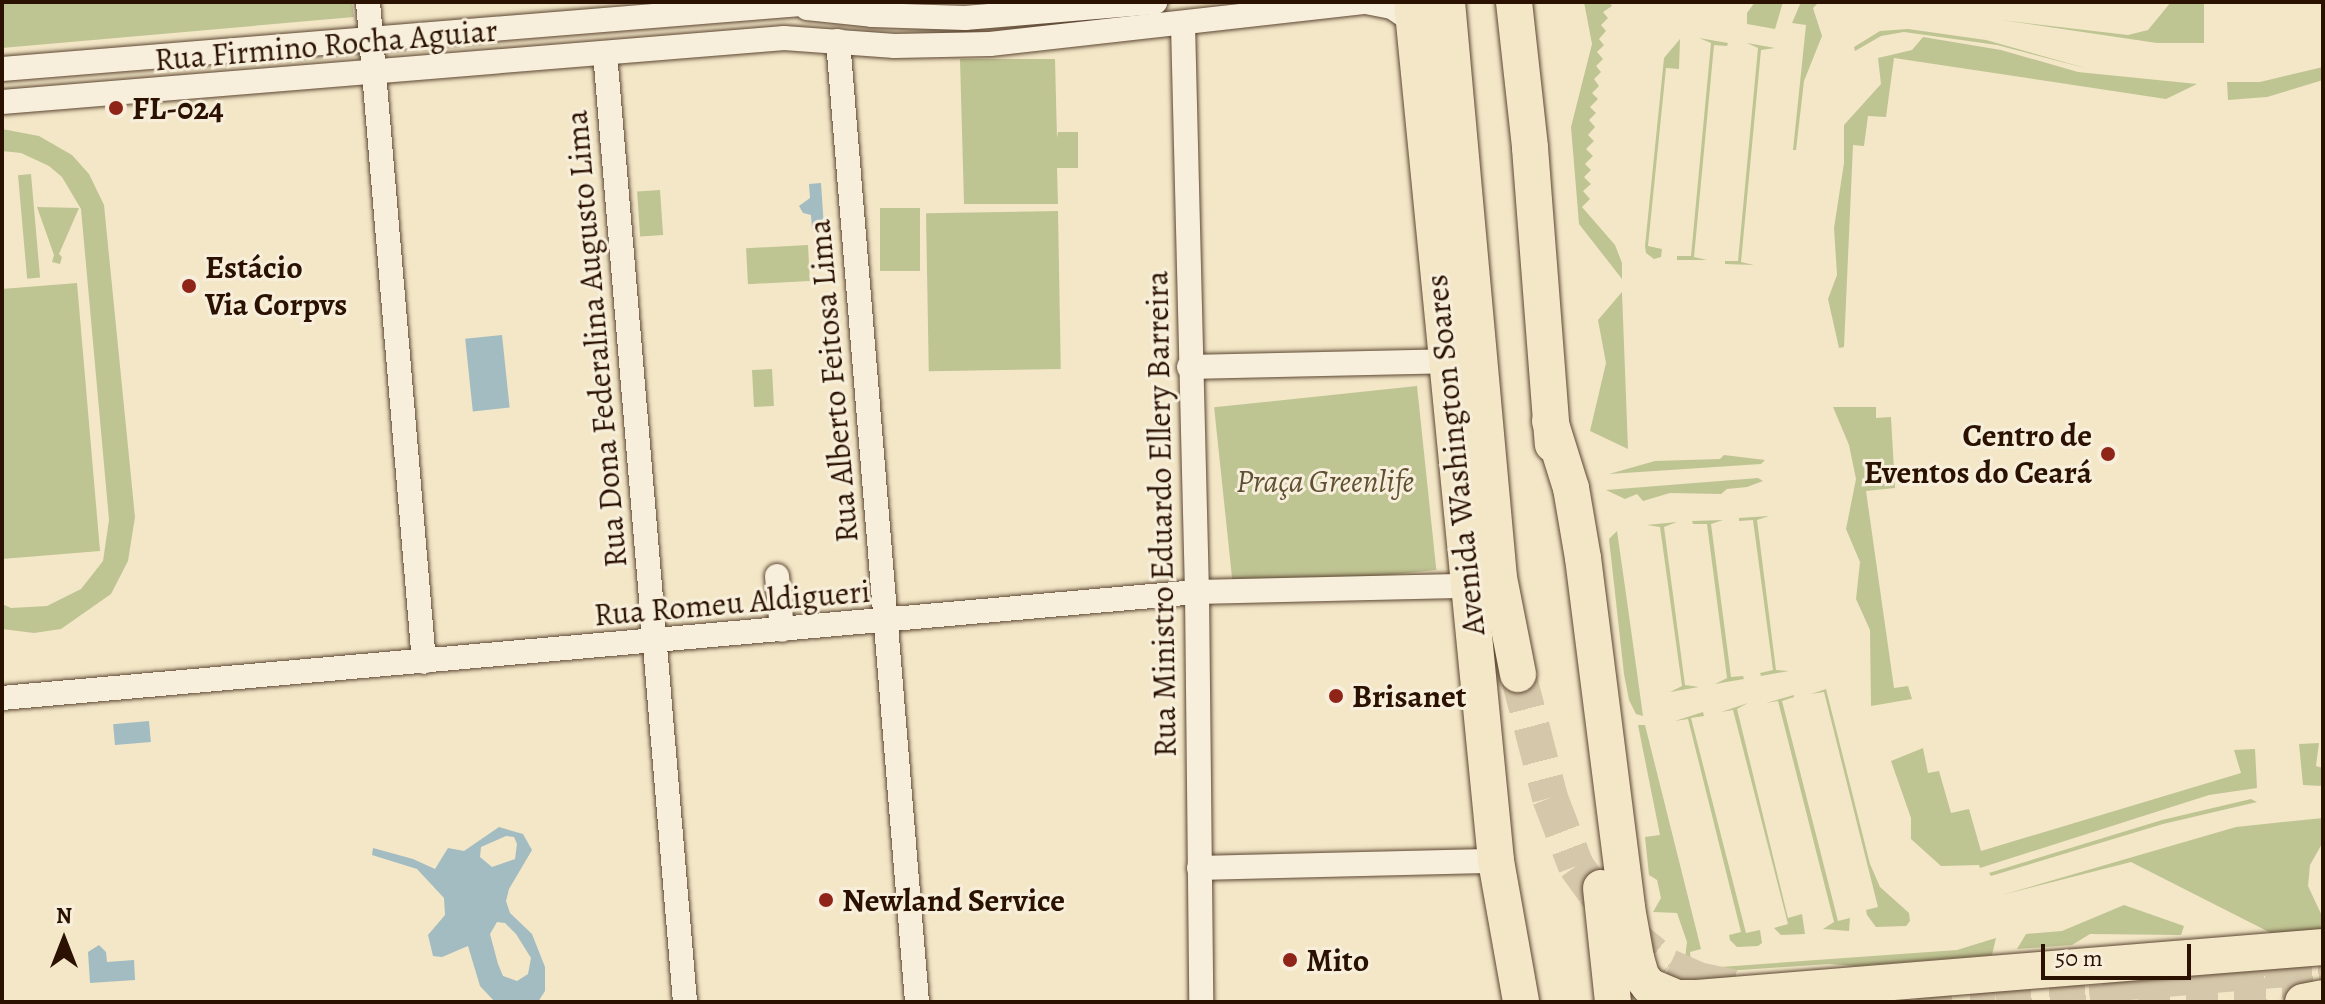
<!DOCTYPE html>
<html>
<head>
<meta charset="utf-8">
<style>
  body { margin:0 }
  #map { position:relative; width:2325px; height:1004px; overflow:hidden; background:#f3e7c7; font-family:Alegreya,serif }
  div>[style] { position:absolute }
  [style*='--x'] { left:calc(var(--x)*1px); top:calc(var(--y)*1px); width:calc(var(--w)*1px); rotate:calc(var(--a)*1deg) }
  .green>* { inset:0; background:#bfc493; transform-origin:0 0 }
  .water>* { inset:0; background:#a2bcc1; transform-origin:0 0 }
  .major-tunnel>* { height:32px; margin-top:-16px; transform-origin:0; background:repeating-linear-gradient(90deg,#d5c7a9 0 32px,transparent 0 48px) }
  .highway-tunnel>* { height:36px; margin-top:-18px; transform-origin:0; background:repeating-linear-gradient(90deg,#d5c7a9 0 36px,transparent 0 54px) }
  .roads { filter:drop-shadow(0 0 2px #5d4632) drop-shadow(0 0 2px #5d4632) }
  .minor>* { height:24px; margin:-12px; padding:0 12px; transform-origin:12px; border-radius:12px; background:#f7efdb }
  .highway>* { height:36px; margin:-18px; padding:0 18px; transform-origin:18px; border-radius:18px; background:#f3e7c7 }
  .dots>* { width:22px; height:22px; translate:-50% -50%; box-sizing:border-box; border:4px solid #f7efdb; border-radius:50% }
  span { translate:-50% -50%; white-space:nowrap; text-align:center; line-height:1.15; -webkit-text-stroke:6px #f7efdb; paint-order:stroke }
  .street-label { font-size:32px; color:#2b1100 }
  .poi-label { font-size:32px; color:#2b1100; font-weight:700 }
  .left { translate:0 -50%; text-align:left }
  .right { translate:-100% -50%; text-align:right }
  .park-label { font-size:32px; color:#5f5033; font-style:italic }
  .frame { position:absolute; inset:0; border:4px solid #2b1100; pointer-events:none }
  .north { position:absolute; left:24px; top:900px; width:80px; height:80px; -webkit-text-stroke:6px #f7efdb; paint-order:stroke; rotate:0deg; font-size:22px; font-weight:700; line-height:32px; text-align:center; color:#2b1100 }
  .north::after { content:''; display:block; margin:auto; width:28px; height:36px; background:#2b1100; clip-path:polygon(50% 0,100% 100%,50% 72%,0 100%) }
  .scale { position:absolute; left:2041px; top:944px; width:150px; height:36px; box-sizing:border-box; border:4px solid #2b1100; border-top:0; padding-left:10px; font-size:24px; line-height:28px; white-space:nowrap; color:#2b1100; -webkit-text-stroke:6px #f7efdb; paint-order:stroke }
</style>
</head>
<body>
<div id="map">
  <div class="green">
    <div style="clip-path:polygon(2px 2px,352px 2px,354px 17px,2px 48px)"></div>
    <div style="clip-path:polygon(1584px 2px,1609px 2px,1612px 6px,1603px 12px,1608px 18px,1601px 25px,1606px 31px,1599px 39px,1604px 45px,1597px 52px,1603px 59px,1596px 66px,1601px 72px,1594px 79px,1599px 86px,1592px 93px,1598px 99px,1590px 107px,1596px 113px,1589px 120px,1595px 127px,1588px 135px,1594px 141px,1586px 149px,1593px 156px,1585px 164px,1591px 170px,1584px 177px,1591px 184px,1583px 191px,1590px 199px,1582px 207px,1615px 245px,1622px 263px,1622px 279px,1579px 224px,1571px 127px,1592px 44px)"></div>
    <div style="clip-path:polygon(1755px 2px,1783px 2px,1775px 29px,1747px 24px,1747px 13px)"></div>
    <div style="clip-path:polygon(1801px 2px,1819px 2px,1813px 8px,1822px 36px,1804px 81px,1796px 150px,1793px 150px,1806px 25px,1792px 23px)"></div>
    <div style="clip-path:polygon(2171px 2px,2204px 2px,2204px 43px,2157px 43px,2001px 20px,2128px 35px,2148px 30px)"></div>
    <div style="clip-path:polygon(1908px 29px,1986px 40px,2089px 69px,1997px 45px,1904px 32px,1881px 36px,1855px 51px,1854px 47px,1880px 31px)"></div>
    <div style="clip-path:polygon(1923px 37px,2001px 50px,2078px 72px,2197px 84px,2166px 99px,1894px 58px,1886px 117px,1868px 116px,1864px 146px,1853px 145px,1844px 347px,1839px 348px,1828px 299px,1837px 275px,1834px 228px,1844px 163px,1844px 125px,1881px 84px,1878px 58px,1912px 50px)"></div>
    <div style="clip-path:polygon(1699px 38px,1728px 43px,1727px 46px,1714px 45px,1694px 257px,1707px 260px,1677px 260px,1677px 256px,1691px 256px,1711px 43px)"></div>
    <div style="clip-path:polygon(1680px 39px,1679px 69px,1666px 68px,1648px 246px,1662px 249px,1661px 257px,1654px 259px,1646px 253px,1645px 246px,1664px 58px)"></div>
    <div style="clip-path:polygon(1747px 43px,1775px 48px,1761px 50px,1741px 262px,1754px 265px,1725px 264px,1725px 261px,1738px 261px,1758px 48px)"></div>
    <div style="clip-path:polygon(960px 59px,1055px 59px,1057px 138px,1058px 132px,1078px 132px,1078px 168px,1057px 168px,1058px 204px,964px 204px)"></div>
    <div style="clip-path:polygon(2323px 67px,2323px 80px,2267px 97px,2228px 100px,2227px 82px,2260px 82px)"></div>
    <div style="clip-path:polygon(2px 129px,39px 136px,72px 155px,89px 174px,104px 205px,135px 517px,128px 561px,111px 594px,61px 629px,34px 633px,2px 629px,2px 604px,11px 608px,47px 606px,81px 589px,103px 561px,109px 520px,81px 209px,62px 177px,49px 166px,21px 153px,2px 151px)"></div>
    <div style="left:31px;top:174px;width:104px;height:13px;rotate:85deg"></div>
    <div style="left:660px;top:190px;width:45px;height:23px;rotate:86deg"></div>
    <div style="clip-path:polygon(37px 207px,79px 208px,59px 254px,62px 257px,60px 264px,52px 262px,54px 255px)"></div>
    <div style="left:880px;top:208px;width:40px;height:63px"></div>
    <div style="left:1058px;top:211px;width:158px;height:132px;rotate:89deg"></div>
    <div style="left:808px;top:245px;width:36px;height:62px;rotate:87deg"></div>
    <div style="clip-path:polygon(77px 283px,100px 551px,2px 559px,2px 289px)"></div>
    <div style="clip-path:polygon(1622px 292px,1628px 449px,1590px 431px,1606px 363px,1598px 320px)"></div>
    <div style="left:772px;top:369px;width:37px;height:20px;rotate:87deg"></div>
    <div style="left:1417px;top:386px;width:185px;height:204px;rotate:84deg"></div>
    <div style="clip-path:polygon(1833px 407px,1876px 407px,1876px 418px,1891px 417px,1895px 488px,1866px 491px,1894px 688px,1908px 686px,1912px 699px,1871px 706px,1870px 630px,1856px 599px,1860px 562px,1846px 529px,1856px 479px,1849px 445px)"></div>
    <div style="clip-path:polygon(1724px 455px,1765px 460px,1761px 464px,1609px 474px,1655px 461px,1720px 459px)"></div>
    <div style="clip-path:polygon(1758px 478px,1763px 481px,1747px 487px,1727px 489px,1721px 494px,1670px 493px,1643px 501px,1637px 494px,1625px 499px,1606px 490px)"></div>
    <div style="clip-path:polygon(1769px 516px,1757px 520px,1776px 670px,1789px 671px,1761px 676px,1760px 673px,1773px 670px,1753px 520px,1739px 521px,1739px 518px)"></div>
    <div style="clip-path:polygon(1723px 520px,1711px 524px,1731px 677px,1743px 676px,1744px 679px,1715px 684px,1727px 678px,1707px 524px,1693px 524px,1692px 521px)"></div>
    <div style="clip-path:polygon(1677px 522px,1664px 527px,1685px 685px,1699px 687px,1670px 692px,1682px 686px,1660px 527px,1647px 525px)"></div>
    <div style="clip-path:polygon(1617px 531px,1627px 601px,1643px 716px,1636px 714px,1629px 700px,1624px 674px,1609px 539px)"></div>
    <div style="clip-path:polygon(1826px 689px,1870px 864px,1880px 887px,1909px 913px,1910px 921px,1906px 926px,1876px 927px,1867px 915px,1866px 910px,1878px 907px,1824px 692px,1811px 694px)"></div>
    <div style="clip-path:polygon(1794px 695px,1794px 697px,1782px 701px,1838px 921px,1850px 918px,1849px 931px,1823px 929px,1834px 922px,1778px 701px,1766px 703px)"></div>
    <div style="clip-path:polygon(1748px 703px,1737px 709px,1788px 918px,1802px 914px,1805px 934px,1781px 935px,1774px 928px,1788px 924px,1733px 710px,1721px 712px)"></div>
    <div style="clip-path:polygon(1703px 712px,1704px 716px,1691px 718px,1746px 933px,1760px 930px,1762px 943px,1758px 946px,1737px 947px,1730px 940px,1729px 935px,1741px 932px,1688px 719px,1675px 721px)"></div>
    <div style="clip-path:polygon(1638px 725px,1645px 725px,1701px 949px,1690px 952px,1692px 969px,1957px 950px,1996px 938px,1992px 955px,1855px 966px,1829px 964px,1683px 974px,1687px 942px,1677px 913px,1653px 912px,1661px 898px,1657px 880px,1649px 875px,1645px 837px,1660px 835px)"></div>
    <div style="clip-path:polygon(2319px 743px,2316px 766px,2323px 768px,2323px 786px,2303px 785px,2299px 744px)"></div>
    <div style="clip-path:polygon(1923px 748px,1928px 773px,1939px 771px,1951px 813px,1969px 809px,1981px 851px,2241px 773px,2234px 750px,2255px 749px,2257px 788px,2209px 795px,1980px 868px,1979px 865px,1941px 866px,1911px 839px,1911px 818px,1891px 761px)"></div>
    <div style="clip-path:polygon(2251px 799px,2257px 802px,2163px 824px,1991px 876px,1989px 873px,2162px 820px)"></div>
    <div style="clip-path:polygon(2323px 818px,2323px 842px,2310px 865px,2308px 886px,2323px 918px,2323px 931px,2271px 933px,2131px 862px,2002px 895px,2236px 827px)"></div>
    <div style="clip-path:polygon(2124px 905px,2184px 926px,2181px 935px,2090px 934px,2072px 945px,2017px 949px,2026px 934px,2062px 931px)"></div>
  </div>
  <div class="water">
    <div style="clip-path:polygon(821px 183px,824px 228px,812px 229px,811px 215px,803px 213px,799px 206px,810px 198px,809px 184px)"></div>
    <div style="left:502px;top:335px;width:73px;height:37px;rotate:84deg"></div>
    <div style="left:149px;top:721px;width:21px;height:36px;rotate:85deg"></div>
    <div style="clip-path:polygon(evenodd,499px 827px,523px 834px,532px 850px,509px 889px,506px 901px,510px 913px,532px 934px,545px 967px,545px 991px,538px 1002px,495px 1002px,480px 986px,468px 946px,442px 957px,433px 956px,428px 935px,445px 915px,444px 898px,417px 869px,372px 855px,373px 848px,413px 859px,435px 869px,448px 848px,464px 851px,499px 827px,506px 836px,514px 837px,517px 844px,515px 859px,492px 867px,480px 857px,481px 847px,506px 836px,499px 827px,497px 922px,505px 923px,516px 934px,531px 958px,528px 974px,517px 981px,503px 976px,498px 964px,490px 934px,497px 922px)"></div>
    <div style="clip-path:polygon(99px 945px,106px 952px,107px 962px,134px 960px,135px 980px,90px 983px,88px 952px)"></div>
  </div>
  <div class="major-tunnel">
    <div style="--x:2090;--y:1002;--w:234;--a:-5.4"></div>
  </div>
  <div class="highway-tunnel">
    <div style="--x:1518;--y:674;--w:128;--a:75.5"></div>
    <div style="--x:1550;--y:798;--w:73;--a:69.1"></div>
    <div style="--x:1576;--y:866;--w:31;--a:54"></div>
    <div style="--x:1594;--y:891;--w:52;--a:52"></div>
    <div style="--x:1626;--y:932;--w:55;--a:39.1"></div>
    <div style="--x:1669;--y:967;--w:32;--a:24"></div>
    <div style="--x:1698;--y:980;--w:48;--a:12"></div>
    <div style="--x:1916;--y:995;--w:79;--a:-1.5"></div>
    <div style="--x:1995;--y:993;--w:329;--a:-4.7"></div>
  </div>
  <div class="roads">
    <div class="minor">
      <div style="--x:368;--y:2;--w:662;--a:85.15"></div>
      <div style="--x:807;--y:8;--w:65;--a:6.1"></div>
      <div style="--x:872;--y:15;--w:93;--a:1.8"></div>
      <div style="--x:965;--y:18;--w:191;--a:-4.8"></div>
      <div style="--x:1183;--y:24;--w:568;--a:88.59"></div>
      <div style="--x:1197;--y:592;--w:410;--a:89.4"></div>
      <div style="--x:838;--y:41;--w:964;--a:85.3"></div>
      <div style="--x:605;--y:53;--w:952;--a:85.18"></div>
      <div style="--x:2;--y:69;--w:826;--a:-4.65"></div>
      <div style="--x:2;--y:102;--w:785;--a:-4.68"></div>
      <div style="--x:784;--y:38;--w:111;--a:4.1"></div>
      <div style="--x:895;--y:46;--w:95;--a:-1.2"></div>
      <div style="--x:990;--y:44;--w:378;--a:-6.4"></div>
      <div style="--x:1366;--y:2;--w:26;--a:11"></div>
      <div style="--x:1392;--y:7;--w:27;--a:34"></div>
      <div style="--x:1189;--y:367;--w:257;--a:-1.3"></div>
      <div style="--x:777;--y:576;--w:54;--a:84.7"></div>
      <div style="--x:2;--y:698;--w:1200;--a:-5.07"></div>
      <div style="--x:1197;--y:592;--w:271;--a:-1.3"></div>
      <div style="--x:1199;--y:868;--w:297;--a:-1.4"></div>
    </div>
    <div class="highway">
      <div style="--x:1412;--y:2;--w:863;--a:84.41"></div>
      <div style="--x:1496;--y:861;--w:143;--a:79.9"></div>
      <div style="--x:1447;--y:2;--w:578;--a:84.84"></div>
      <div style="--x:1499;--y:578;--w:98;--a:78.8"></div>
      <div style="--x:1514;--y:2;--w:147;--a:83.7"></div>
      <div style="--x:1530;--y:148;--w:297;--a:85.6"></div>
      <div style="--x:1550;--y:421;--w:70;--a:72.6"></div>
      <div style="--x:1571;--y:488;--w:71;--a:80.3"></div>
      <div style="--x:1583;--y:558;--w:353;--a:82.8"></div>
      <div style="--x:1627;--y:908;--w:51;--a:79.8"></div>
      <div style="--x:1636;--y:958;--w:19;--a:74"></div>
      <div style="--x:1641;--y:976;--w:13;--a:51"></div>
      <div style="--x:1649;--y:986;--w:30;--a:23"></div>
      <div style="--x:1677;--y:998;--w:20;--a:0"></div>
      <div style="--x:1697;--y:998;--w:628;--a:-4.66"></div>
      <div style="--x:1601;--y:888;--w:115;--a:84"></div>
      <div style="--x:2303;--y:1002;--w:20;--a:-11"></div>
    </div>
  </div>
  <div class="dots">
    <div style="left:116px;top:108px;background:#8f2418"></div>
    <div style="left:189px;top:286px;background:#8f2418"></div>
    <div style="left:2108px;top:454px;background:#8f2418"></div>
    <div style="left:1336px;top:696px;background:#8f2418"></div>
    <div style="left:826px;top:900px;background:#8f2418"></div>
    <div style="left:1290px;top:960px;background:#8f2418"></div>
  </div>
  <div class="street-label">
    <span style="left:326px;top:45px;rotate:-5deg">Rua Firmino Rocha Aguiar</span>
    <span style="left:596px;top:339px;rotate:-95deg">Rua Dona Federalina Augusto Lima</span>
    <span style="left:833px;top:381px;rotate:-95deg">Rua Alberto Feitosa Lima</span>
    <span style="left:1455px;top:455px;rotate:-96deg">Avenida Washington Soares</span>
    <span style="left:1161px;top:514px;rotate:-91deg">Rua Ministro Eduardo Ellery Barreira</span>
    <span style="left:732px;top:603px;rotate:-5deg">Rua Romeu Aldigueri</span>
  </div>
  <div class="poi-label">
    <span class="left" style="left:132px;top:108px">FL-024</span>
    <span class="left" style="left:205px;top:286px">Estácio<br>Via Corpvs</span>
    <span class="right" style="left:2092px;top:454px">Centro de<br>Eventos do Ceará</span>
    <span class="left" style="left:1352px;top:696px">Brisanet</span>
    <span class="left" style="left:842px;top:900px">Newland Service</span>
    <span class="left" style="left:1306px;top:960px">Mito</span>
  </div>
  <div class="park-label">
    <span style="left:1325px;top:481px">Praça Greenlife</span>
  </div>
  <div class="frame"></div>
  <div class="north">N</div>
  <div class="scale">50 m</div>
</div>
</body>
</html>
